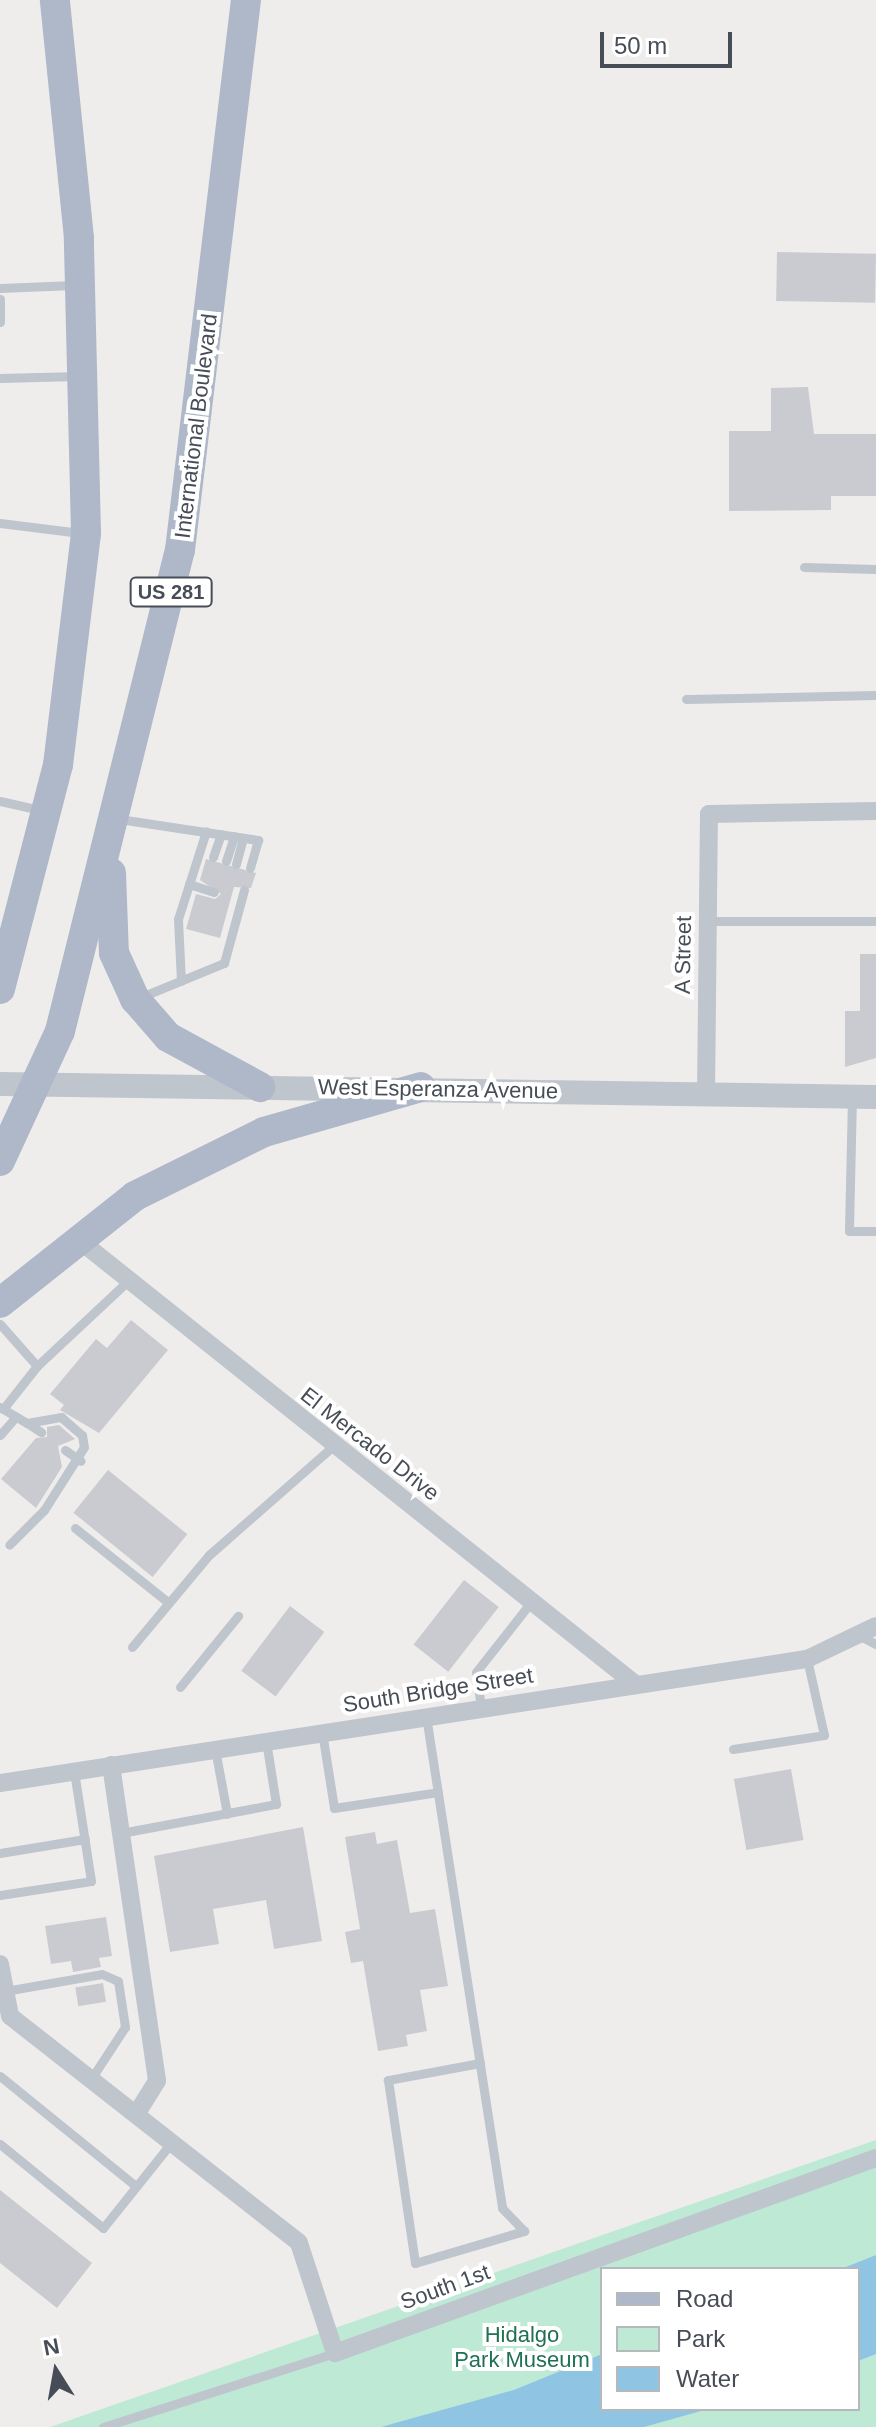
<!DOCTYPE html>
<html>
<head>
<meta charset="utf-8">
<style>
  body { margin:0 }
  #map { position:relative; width:876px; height:2427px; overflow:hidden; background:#efedec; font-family:Arial,sans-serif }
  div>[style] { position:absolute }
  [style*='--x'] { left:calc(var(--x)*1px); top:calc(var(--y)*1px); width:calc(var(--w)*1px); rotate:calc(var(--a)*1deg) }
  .green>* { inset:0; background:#bee9d5 }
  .water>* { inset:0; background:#8fc5e2 }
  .building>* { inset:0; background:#cacbd1; transform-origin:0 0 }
  .service>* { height:9px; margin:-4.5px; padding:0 4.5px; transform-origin:4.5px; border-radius:4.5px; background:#bfc5cd }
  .minor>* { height:18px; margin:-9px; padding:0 9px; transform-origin:9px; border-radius:9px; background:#bfc5cd }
  .tertiary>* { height:24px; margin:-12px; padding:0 12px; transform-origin:12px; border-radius:12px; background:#bfc5cd }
  .primary>* { height:30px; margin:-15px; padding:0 15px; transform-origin:15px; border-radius:15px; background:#aeb8c9 }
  span { translate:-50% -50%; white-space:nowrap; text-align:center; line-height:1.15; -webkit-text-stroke:8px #fff; paint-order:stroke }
  .shield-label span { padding:2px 6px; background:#fff; border:2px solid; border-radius:6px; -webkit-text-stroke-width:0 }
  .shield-label { font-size:20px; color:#474d57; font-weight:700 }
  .street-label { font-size:22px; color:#474d57 }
  .park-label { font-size:22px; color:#207053 }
  .legend { position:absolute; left:600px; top:2267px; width:260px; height:144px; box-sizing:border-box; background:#fff; border:2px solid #b5b8bc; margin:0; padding:10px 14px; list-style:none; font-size:24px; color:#474d57 }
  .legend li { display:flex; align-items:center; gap:16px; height:40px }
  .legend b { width:40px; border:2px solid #b5b8bc }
  .north { position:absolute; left:16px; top:2331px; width:80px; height:80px; -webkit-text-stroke:6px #fff; paint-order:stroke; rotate:349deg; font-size:22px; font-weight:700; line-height:32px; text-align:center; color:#474d57 }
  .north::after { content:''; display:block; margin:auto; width:28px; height:36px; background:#474d57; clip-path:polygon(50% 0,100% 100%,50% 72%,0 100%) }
  .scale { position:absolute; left:600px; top:32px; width:132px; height:36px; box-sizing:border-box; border:4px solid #474d57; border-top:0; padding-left:10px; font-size:24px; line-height:28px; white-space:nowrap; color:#474d57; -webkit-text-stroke:6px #fff; paint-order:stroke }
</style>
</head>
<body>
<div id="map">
  <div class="green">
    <div style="clip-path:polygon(evenodd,876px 2140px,876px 2427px,50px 2427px,876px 2140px,602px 2269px,858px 2269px,858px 2409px,602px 2409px,602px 2269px)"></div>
  </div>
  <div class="water">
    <div style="clip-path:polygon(876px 2255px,876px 2354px,858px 2361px,858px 2269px,841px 2269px)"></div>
    <div style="clip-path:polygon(602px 2354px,602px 2409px,708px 2409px,644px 2427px,381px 2427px,514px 2390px)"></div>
  </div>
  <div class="building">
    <div style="left:777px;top:252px;width:99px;height:49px;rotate:1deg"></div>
    <div style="clip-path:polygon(808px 387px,814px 434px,876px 434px,876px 496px,831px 496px,831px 510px,729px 511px,729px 431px,771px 431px,771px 388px)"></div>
    <div style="clip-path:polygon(206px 859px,256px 873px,251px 888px,234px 887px,220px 938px,186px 929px,196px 894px,215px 899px,221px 894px,200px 880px)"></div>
    <div style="clip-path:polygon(860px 954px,876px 954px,876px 1058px,845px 1067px,845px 1011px,860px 1011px)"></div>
    <div style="clip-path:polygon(131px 1320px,168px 1350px,99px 1433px,60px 1410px,64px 1405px,50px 1394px,96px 1339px,107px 1348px)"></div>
    <div style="clip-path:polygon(59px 1425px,75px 1439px,58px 1446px,62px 1467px,36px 1508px,1px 1479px,36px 1438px,47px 1437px,47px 1427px)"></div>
    <div style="left:108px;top:1470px;width:102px;height:55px;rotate:39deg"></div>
    <div style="left:464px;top:1580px;width:44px;height:82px;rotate:38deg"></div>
    <div style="left:290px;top:1606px;width:43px;height:81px;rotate:37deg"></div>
    <div style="left:791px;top:1769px;width:72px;height:58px;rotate:80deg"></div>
    <div style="clip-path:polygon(303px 1827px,322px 1941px,274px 1949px,266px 1900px,213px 1909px,219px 1944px,170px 1952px,154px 1856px)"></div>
    <div style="clip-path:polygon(375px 1832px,377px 1844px,397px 1840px,410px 1913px,435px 1909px,448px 1986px,420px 1990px,427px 2031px,406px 2035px,408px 2046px,378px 2051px,363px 1961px,351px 1963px,345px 1932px,360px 1929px,345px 1837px)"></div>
    <div style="clip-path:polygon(106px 1917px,112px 1956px,99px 1958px,101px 1967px,73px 1972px,71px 1961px,51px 1964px,45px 1926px)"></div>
    <div style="left:103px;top:1983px;width:19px;height:28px;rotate:81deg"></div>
    <div style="clip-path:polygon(0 2190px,92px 2263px,57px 2308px,0 2263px)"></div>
  </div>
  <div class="service">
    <div style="--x:0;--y:288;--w:74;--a:-2.3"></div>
    <div style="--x:0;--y:299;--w:23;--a:90"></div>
    <div style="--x:0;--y:378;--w:79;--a:-1.5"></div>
    <div style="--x:0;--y:523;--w:81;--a:7.1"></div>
    <div style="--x:804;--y:567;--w:72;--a:1.6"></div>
    <div style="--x:686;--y:699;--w:190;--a:-1.2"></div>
    <div style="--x:0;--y:801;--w:45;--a:12.8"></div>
    <div style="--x:119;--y:819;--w:141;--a:8.6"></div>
    <div style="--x:258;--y:840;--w:29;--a:106"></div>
    <div style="--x:213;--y:857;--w:24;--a:-71"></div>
    <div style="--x:226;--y:861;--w:26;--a:-72"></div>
    <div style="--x:236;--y:864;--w:27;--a:-75"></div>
    <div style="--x:189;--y:884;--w:26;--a:18"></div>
    <div style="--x:707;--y:921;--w:169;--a:0"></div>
    <div style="--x:181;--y:981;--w:62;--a:-92.8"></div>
    <div style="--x:178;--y:919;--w:92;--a:-72.3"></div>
    <div style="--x:141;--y:997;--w:90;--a:-22.3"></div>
    <div style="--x:224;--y:963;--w:76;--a:-74.7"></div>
    <div style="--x:852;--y:1097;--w:134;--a:91.3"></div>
    <div style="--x:849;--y:1231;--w:27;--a:0"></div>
    <div style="--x:0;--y:1324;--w:56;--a:48.6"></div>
    <div style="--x:0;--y:1407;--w:31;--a:31"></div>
    <div style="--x:27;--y:1423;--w:35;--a:-10"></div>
    <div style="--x:61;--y:1417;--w:28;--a:41"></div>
    <div style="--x:82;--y:1435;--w:12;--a:81"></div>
    <div style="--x:84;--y:1447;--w:75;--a:122.4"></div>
    <div style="--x:44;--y:1510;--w:49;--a:135"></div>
    <div style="--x:3;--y:1409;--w:55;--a:-51.7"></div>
    <div style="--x:37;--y:1366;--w:126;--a:-43.1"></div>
    <div style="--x:27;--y:1423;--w:17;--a:33"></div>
    <div style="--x:0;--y:1435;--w:23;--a:-49"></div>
    <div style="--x:65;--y:1450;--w:19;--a:35"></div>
    <div style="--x:75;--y:1528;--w:120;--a:38.6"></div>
    <div style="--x:860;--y:1636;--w:18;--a:27"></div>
    <div style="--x:132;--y:1647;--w:120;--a:-50.1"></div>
    <div style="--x:209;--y:1555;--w:167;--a:-41.3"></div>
    <div style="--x:180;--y:1687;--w:92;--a:-50.8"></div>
    <div style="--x:481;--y:1707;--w:35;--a:-98"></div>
    <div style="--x:476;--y:1672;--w:89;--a:-51.8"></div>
    <div style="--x:426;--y:1716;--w:498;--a:81.2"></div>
    <div style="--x:502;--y:2208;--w:32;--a:46"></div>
    <div style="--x:322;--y:1732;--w:77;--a:81"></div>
    <div style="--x:334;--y:1808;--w:105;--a:-8.7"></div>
    <div style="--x:215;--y:1749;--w:66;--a:79.5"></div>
    <div style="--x:733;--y:1749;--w:92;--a:-8.7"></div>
    <div style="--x:824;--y:1735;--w:78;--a:-102.6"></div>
    <div style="--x:121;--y:1833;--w:158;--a:-10.6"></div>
    <div style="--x:276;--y:1804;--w:64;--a:-99"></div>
    <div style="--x:0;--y:1853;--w:86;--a:-9.4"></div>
    <div style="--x:0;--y:1895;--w:92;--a:-8.7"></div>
    <div style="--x:91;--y:1881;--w:111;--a:-98.8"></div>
    <div style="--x:5;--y:1991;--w:98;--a:-9.9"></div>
    <div style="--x:102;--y:1974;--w:17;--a:24"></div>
    <div style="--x:118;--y:1981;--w:47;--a:81.3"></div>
    <div style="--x:125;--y:2027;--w:62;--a:123.2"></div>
    <div style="--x:480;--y:2063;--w:94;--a:169.5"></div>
    <div style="--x:388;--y:2080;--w:185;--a:81.6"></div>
    <div style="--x:415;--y:2263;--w:114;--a:-16.4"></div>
    <div style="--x:0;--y:2076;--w:175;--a:39"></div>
    <div style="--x:0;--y:2144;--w:133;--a:39.2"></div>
    <div style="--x:103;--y:2228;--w:110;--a:-51.3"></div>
    <div style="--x:103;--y:2427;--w:244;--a:-17.7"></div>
  </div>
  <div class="minor">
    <div style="--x:706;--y:1096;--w:282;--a:-89.4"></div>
    <div style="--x:709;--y:814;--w:167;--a:-1"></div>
    <div style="--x:79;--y:1240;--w:710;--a:38.6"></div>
    <div style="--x:111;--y:1765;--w:319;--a:81.7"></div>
    <div style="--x:157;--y:2081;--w:39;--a:122"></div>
    <div style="--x:0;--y:1783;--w:816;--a:-8.74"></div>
    <div style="--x:807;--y:1659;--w:76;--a:-25.6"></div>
    <div style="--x:0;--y:1964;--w:53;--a:79.1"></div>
    <div style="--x:10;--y:2016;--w:367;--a:38.1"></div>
    <div style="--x:299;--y:2243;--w:116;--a:71.9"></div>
    <div style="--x:335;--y:2353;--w:575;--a:-19.82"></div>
  </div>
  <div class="tertiary">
    <div style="--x:0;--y:1084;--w:876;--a:0.85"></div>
  </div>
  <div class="primary">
    <div style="--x:111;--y:873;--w:80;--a:87.9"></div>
    <div style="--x:114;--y:953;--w:51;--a:65.5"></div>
    <div style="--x:135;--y:999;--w:50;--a:49"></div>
    <div style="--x:168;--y:1037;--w:105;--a:28.5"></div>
    <div style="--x:0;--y:989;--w:231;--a:-75.5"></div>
    <div style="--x:58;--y:765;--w:234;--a:-83.1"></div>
    <div style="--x:86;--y:533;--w:295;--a:-91.4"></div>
    <div style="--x:79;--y:238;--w:239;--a:-95.8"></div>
    <div style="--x:0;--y:1161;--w:143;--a:-65.2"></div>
    <div style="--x:60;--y:1031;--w:496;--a:-76"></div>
    <div style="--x:180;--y:550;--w:554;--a:-83.16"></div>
    <div style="--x:0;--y:1303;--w:172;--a:-38.4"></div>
    <div style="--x:135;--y:1196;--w:144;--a:-26.4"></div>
    <div style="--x:264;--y:1132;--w:163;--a:-16"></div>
  </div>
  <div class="shield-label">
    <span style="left:171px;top:592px">US 281</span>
  </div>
  <div class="street-label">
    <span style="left:196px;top:426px;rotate:-83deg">International Boulevard</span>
    <span style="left:683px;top:955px;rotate:-89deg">A Street</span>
    <span style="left:438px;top:1089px;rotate:1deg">West Esperanza Avenue</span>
    <span style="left:370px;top:1444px;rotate:38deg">El Mercado Drive</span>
    <span style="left:438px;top:1690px;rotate:-9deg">South Bridge Street</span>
    <span style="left:445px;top:2287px;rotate:-20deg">South 1st</span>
  </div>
  <div class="park-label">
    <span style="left:522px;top:2347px">Hidalgo<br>Park Museum</span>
  </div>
  <ul class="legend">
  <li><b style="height:10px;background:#aeb8c9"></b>Road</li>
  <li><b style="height:22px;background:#bee9d5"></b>Park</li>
  <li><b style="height:22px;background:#8fc5e2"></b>Water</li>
  </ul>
  <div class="north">N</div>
  <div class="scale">50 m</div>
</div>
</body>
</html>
